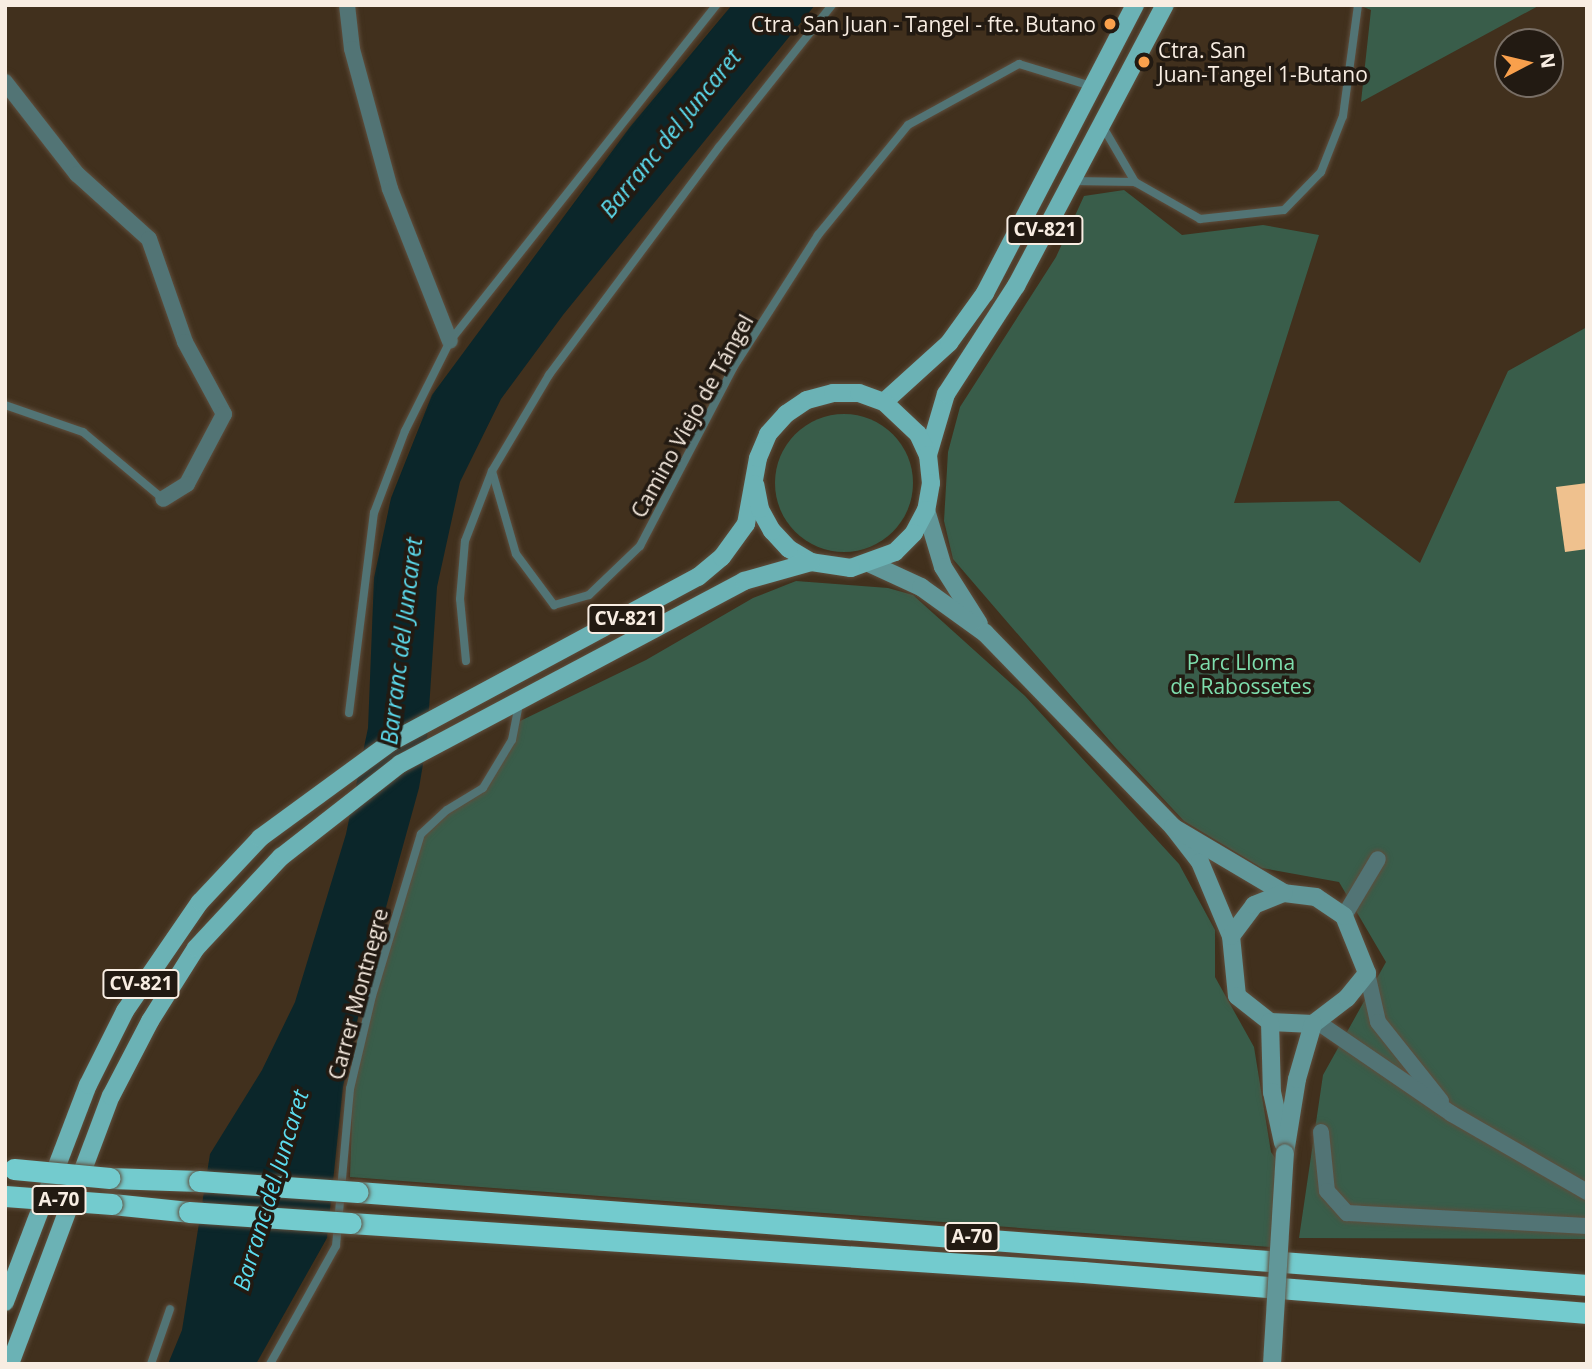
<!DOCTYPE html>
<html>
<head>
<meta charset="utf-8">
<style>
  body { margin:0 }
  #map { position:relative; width:1592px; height:1369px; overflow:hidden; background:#41301d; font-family:"Open Sans",sans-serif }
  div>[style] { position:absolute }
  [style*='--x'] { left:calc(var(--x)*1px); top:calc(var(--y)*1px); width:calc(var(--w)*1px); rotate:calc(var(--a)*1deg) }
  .green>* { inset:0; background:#395d4a }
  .round { border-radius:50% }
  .water>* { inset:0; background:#0b262a }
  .building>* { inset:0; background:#efc18e }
  .roads { filter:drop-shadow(0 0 2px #5e4e3d) drop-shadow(0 0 2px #5e4e3d) }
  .lane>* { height:8px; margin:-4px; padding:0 4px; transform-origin:4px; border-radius:4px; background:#527475 }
  .street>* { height:16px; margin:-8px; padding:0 8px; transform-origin:8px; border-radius:8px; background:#527475 }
  .secondary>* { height:18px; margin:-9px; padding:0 9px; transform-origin:9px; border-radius:9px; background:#619799 }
  .primary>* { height:18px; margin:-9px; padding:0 9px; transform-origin:9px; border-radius:9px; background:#6bb2b5 }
  .highway>* { height:21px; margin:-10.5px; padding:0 10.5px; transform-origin:10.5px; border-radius:10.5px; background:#73cbce }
  .bridges { filter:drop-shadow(0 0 2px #5e4e3d) drop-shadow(0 0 2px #5e4e3d) }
  .secondary-bridge>* { height:18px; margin:-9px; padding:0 9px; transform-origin:9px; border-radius:9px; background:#619799 }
  .highway-bridge>* { height:21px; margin:-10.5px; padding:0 10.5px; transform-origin:10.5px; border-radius:10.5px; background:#73cbce }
  .dots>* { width:19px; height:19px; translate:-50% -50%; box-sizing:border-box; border:4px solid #221a12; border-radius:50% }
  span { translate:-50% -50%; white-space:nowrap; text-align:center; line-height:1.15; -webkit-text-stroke:7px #221a12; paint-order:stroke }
  .shield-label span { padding:2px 5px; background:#221a12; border:2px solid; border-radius:5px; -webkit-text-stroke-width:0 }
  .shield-label { font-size:19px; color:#f8ede2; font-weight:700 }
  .poi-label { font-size:21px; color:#f8ede2 }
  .right { translate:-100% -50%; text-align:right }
  .left { translate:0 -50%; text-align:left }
  .street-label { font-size:21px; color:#f8ede2 }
  .park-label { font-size:21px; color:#7edead }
  .water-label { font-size:23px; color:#5cdcef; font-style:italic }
  .frame { position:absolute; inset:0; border:7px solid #f8ede2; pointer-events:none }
  .north { position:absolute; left:1494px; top:28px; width:70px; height:70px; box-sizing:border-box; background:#221a12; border:2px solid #786e65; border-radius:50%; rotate:83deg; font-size:19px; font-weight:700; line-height:28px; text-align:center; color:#f8ede2 }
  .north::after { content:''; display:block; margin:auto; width:24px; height:32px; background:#f9a04c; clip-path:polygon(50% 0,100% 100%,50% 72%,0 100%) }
</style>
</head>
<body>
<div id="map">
  <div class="green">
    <div style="clip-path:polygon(1358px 5px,1540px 5px,1361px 102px,1371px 10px)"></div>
    <div style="clip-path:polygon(1124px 190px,1182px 235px,1263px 225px,1319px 235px,1234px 503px,1339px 501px,1420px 563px,1508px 371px,1587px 327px,1587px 1239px,1299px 1238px,1323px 1075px,1386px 962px,1339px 882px,1262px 868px,1184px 821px,1115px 747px,953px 559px,944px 521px,948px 452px,960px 407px,1056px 257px,1084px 196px)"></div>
    <div class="round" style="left:775px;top:414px;width:138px;height:138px"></div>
    <div style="clip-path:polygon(796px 581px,888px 588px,913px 595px,1025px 696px,1179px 864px,1215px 930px,1215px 977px,1254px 1047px,1271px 1152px,1280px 1165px,1270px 1247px,350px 1177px,353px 1088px,372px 996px,421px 834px,483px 788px,512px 740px,516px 723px,646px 660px,753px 598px)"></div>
  </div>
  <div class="water">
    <div style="clip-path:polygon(732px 5px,815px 5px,563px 315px,501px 399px,460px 482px,437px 587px,427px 740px,419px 788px,367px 976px,343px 1087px,327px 1238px,256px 1364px,168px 1364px,182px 1330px,210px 1154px,262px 1070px,295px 1002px,346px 834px,368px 728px,374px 578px,391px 498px,432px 395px,630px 127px)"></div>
  </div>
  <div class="building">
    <div style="clip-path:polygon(1587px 483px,1587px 549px,1565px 552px,1556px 487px)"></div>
  </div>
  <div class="roads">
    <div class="lane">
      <div style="--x:1103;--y:127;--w:64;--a:59.8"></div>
      <div style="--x:1135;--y:182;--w:75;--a:29.6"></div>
      <div style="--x:1200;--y:219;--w:84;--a:-6.1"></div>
      <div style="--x:1284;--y:210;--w:53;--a:-45.8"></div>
      <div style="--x:1321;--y:172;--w:60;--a:-68.6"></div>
      <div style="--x:1343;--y:116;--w:112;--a:-82.3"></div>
      <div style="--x:1072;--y:181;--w:63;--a:0.9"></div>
      <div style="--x:5;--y:405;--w:83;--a:19.1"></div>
      <div style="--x:83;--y:432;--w:104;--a:39.9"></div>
      <div style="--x:492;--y:471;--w:86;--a:73.9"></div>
      <div style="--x:516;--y:554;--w:64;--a:53.3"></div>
      <div style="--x:554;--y:605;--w:36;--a:-16"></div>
      <div style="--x:589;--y:595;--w:71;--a:-43.9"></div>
      <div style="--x:640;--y:546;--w:201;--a:-62.4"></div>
      <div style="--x:733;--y:368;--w:158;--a:-57.4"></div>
      <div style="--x:818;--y:235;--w:142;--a:-50.7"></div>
      <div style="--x:908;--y:125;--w:127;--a:-28.8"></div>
      <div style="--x:1019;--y:64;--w:75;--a:17"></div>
      <div style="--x:466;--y:661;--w:62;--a:-95.5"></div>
      <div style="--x:460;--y:599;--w:58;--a:-85.1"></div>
      <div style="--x:465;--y:541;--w:75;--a:-68.9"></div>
      <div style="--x:492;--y:471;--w:112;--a:-59.3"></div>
      <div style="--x:549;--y:375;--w:284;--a:-53.3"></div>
      <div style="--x:719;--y:147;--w:181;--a:-51.5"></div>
      <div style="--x:349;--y:713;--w:202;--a:-82.9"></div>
      <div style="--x:374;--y:513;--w:88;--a:-69.3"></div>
      <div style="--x:405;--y:431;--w:101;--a:-63.4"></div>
      <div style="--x:450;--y:341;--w:429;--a:-51.6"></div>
      <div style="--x:151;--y:1364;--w:58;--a:-70.9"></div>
      <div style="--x:270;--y:1364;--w:135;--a:-60.8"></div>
      <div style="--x:336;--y:1246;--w:158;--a:-84.9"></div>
      <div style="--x:350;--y:1089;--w:96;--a:-76.7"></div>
      <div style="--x:372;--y:996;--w:169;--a:-73.2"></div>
      <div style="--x:421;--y:834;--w:35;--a:-43"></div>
      <div style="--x:447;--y:810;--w:42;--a:-31.4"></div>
      <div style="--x:483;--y:788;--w:56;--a:-58.9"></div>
      <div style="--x:512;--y:740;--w:38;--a:-79"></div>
    </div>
    <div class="street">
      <div style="--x:347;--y:5;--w:44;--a:83.5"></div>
      <div style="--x:352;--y:49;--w:145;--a:74.8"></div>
      <div style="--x:390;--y:189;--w:163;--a:68.5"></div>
      <div style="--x:5;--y:82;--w:117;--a:52"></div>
      <div style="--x:77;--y:174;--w:97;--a:42.1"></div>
      <div style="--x:149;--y:239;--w:109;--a:70.7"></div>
      <div style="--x:185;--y:342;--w:82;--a:61.6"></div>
      <div style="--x:224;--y:414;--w:79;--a:117.9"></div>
      <div style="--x:187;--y:484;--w:28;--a:148"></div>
      <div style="--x:1344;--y:916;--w:66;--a:-59.2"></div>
      <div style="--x:1367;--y:973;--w:50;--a:77.3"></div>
      <div style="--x:1378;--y:1022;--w:101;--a:51.4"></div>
      <div style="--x:1316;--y:1021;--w:165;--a:34.4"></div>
      <div style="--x:1452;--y:1114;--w:156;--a:30"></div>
      <div style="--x:1321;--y:1132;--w:59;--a:84.2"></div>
      <div style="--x:1327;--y:1191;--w:30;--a:48"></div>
      <div style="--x:1347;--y:1213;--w:240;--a:3.1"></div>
    </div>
    <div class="secondary">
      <div style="--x:926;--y:510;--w:59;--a:73.4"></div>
      <div style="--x:943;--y:567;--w:67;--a:57.7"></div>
      <div style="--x:871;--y:564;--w:55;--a:24.7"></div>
      <div style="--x:921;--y:587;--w:79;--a:35.7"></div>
      <div style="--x:985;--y:633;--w:270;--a:45.9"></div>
      <div style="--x:1173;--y:827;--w:44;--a:52.4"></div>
      <div style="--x:1200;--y:862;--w:80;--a:67.3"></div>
      <div style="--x:1231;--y:936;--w:60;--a:84.3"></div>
      <div style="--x:1237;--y:996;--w:42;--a:38.2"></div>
      <div style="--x:1270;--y:1022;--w:43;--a:2.7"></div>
      <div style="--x:1313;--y:1024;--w:43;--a:-37.4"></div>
      <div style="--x:1347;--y:998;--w:32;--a:-51"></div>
      <div style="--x:1367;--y:973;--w:61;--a:-112"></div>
      <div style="--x:1344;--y:916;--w:34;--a:-146"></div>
      <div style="--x:1316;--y:897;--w:32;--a:-173"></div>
      <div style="--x:1284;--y:893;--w:129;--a:-149.3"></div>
      <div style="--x:1231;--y:936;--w:39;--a:-53"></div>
      <div style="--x:1254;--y:905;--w:32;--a:-22"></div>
      <div style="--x:1270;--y:1022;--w:70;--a:88.4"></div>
      <div style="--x:1272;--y:1092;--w:52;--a:77.8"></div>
      <div style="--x:1285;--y:1153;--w:75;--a:-80.8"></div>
      <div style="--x:1297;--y:1079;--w:57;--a:-73.8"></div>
    </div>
    <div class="primary">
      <div style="--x:884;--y:402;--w:88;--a:-42.2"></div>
      <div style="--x:949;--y:343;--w:62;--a:-54.2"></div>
      <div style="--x:985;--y:293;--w:325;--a:-62.5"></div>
      <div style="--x:928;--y:455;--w:64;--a:-73.6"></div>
      <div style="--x:946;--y:394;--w:129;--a:-57.1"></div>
      <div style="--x:1016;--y:286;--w:318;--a:-62.1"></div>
      <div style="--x:5;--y:1302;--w:232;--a:-69.1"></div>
      <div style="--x:88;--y:1085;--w:83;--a:-63.4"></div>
      <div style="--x:125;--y:1011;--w:132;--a:-55.5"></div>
      <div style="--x:200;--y:902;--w:88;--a:-46.8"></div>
      <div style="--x:260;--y:838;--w:162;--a:-36.2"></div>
      <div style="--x:391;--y:742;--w:349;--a:-28.3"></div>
      <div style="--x:698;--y:577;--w:31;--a:-40"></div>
      <div style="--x:722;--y:557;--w:41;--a:-54"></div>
      <div style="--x:746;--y:524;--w:67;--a:-79.7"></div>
      <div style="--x:758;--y:458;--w:26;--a:-67"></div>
      <div style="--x:768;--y:434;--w:27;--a:-48"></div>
      <div style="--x:786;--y:414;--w:25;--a:-34"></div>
      <div style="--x:807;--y:400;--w:27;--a:-15"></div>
      <div style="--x:833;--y:393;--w:26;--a:0"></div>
      <div style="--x:859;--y:393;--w:27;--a:20"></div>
      <div style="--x:884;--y:402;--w:47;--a:43.3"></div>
      <div style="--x:918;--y:434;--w:23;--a:65"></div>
      <div style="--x:928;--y:455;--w:28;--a:84"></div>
      <div style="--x:931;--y:483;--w:27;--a:100"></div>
      <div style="--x:926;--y:510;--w:26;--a:118"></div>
      <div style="--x:914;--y:533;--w:27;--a:135"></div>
      <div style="--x:895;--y:552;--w:47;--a:160"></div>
      <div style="--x:851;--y:568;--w:40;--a:-171.5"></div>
      <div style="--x:811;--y:562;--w:26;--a:-149"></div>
      <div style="--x:789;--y:549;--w:25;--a:-133"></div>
      <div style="--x:772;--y:531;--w:25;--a:-119"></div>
      <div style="--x:760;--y:509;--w:25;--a:-101"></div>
      <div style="--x:10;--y:1364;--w:286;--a:-69.4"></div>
      <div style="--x:111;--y:1096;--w:85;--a:-62.5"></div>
      <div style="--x:150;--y:1021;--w:86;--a:-57.8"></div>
      <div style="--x:196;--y:948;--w:125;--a:-47"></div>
      <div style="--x:281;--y:857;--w:151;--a:-38"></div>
      <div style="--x:400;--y:764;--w:390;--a:-28"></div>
      <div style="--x:744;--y:581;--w:70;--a:-15.8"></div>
    </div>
    <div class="highway">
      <div style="--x:110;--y:1178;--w:89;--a:1.9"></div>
      <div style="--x:358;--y:1192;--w:1233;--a:4.33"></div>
      <div style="--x:112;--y:1204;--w:77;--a:5.9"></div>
      <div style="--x:351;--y:1223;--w:734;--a:3.83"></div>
      <div style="--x:1083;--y:1272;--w:506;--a:4.65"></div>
    </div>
  </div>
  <div class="bridges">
    <div class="secondary-bridge">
      <div style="--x:1272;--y:1364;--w:211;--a:-86.5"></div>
    </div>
    <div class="highway-bridge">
      <div style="--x:14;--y:1169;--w:96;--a:5.4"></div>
      <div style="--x:199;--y:1181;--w:159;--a:4"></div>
      <div style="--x:5;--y:1196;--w:107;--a:4.3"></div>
      <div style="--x:189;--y:1212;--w:162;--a:3.9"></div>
    </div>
  </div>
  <div class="dots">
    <div style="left:1110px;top:24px;background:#f9a04c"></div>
    <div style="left:1144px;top:62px;background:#f9a04c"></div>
  </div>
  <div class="shield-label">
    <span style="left:1045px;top:230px">CV-821</span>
    <span style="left:626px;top:619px">CV-821</span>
    <span style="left:141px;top:984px">CV-821</span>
    <span style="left:59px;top:1200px">A-70</span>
    <span style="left:972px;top:1237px">A-70</span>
  </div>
  <div class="poi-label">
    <span class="right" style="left:1096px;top:24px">Ctra. San Juan - Tangel - fte. Butano</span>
    <span class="left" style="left:1158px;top:62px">Ctra. San<br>Juan-Tangel 1-Butano</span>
  </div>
  <div class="street-label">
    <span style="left:692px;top:416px;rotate:-61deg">Camino Viejo de Tángel</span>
    <span style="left:358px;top:994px;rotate:-75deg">Carrer Montnegre</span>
  </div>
  <div class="park-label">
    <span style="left:1241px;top:674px">Parc Lloma<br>de Rabossetes</span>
  </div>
  <div class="water-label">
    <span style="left:670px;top:133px;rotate:-51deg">Barranc del Juncaret</span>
    <span style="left:401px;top:641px;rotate:-83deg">Barranc del Juncaret</span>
    <span style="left:270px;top:1190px;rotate:-73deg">Barranc del Juncaret</span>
  </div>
  <div class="frame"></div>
  <div class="north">N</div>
</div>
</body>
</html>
